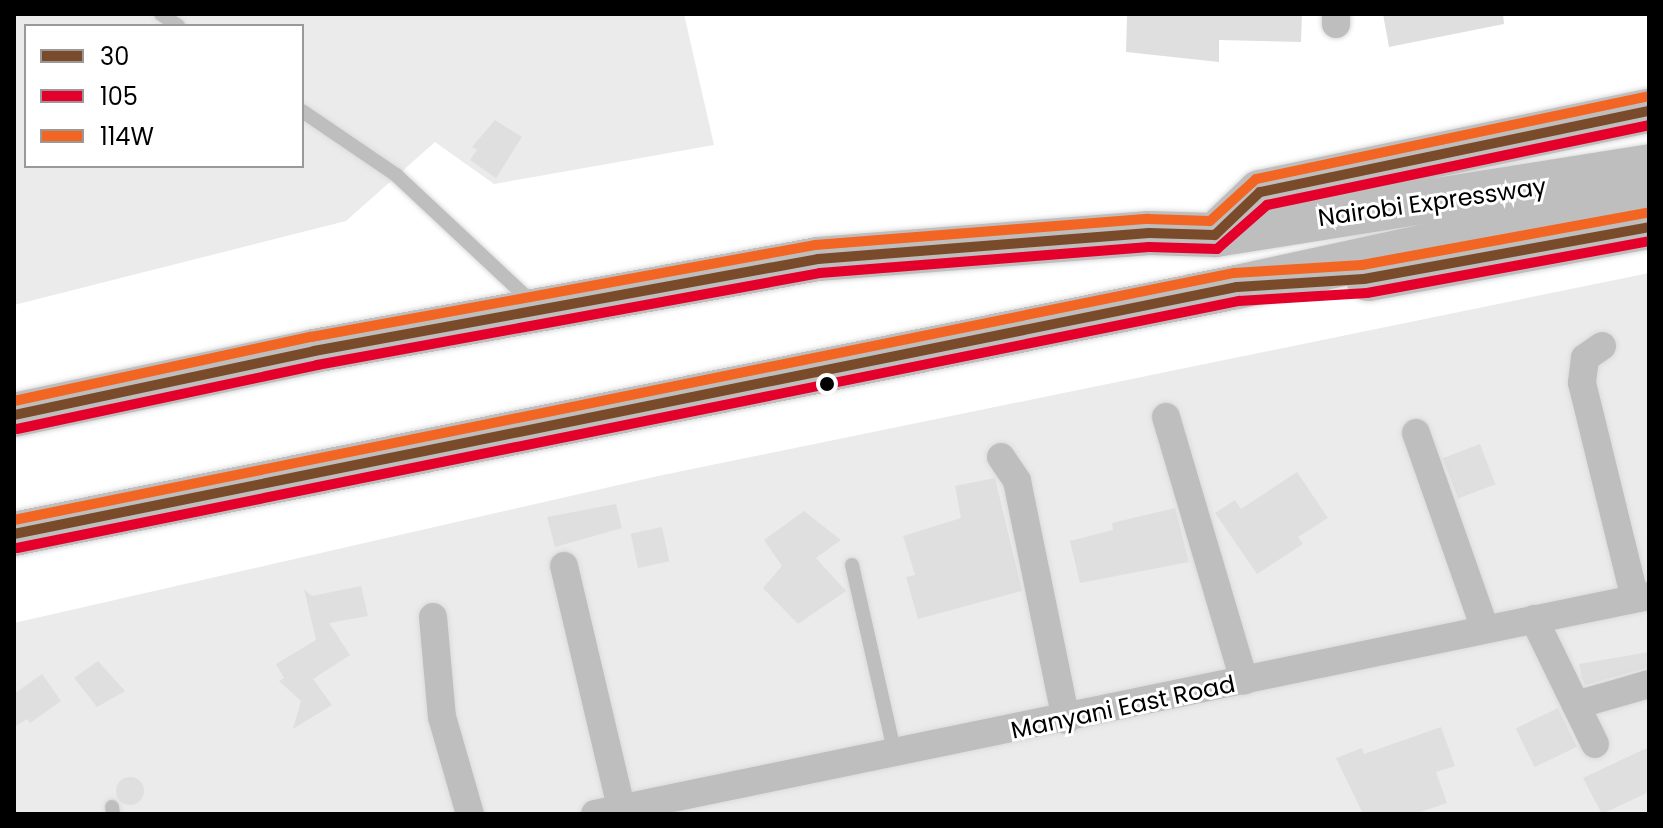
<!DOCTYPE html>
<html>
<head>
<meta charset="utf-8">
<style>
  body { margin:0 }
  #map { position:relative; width:1663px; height:828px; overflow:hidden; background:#fff; font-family:Poppins,sans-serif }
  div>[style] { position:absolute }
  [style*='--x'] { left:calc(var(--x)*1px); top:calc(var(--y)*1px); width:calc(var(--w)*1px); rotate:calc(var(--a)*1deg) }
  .green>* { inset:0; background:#ebebeb }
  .building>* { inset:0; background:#dfdfdf; transform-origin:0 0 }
  .round { border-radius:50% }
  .roads { filter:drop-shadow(0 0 2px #dbdbdb) drop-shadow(0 0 2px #dbdbdb) }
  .service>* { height:14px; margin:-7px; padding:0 7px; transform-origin:7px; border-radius:7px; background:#bebebe }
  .minor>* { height:28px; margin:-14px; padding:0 14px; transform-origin:14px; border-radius:14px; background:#bebebe }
  .primary>* { height:44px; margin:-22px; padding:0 22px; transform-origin:22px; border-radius:22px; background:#bebebe }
  .trunk>* { height:44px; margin:-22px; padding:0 22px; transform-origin:22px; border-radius:22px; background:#bebebe }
  .bus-1>* { height:10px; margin:-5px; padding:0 5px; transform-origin:5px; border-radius:5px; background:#7a4b2a }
  .bus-2>* { height:10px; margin:-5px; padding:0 5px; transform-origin:5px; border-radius:5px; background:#e4002b }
  .bus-3>* { height:10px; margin:-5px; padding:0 5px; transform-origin:5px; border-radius:5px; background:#f26522 }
  .dots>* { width:22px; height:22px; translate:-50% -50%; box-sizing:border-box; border:4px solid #fff; border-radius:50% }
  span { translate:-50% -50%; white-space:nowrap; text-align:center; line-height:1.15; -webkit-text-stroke:6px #fff; paint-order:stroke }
  .street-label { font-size:24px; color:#000 }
  .frame { position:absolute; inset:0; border:16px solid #000; pointer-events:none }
  .legend { position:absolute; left:24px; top:24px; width:280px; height:144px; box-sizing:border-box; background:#fff; border:2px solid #999; margin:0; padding:10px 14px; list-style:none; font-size:24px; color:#000 }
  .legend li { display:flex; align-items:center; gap:16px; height:40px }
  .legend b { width:40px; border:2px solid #999 }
</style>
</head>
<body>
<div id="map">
  <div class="green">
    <div style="clip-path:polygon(evenodd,14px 14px,684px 14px,714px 145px,494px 184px,435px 142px,346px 221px,14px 305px,14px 14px,26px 26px,302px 26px,302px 166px,26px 166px,26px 26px)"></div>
    <div style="clip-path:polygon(1649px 273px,1649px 814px,14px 814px,14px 623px,658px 476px)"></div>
  </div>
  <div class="building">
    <div style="clip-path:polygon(1302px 14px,1301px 42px,1219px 40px,1219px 62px,1126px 52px,1127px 16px)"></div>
    <div style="clip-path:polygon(1383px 14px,1503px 14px,1504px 24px,1389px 47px)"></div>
    <div style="clip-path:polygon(495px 120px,522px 137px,496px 178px,470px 160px,477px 150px,472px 147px)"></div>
    <div style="left:1480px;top:444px;width:43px;height:40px;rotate:69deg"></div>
    <div style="clip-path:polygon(1297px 472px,1328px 518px,1298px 537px,1303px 544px,1257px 574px,1215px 513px,1235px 500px,1241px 509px)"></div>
    <div style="clip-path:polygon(995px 478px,1022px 591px,918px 619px,906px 577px,915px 575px,903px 536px,961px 518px,955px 486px)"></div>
    <div style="clip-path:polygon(616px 504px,622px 528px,555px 547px,547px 517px)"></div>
    <div style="clip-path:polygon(1175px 508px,1189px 562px,1080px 583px,1070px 541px,1113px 530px,1112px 523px)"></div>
    <div style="clip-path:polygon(804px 511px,841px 540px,816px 558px,846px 591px,798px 624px,763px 588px,782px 566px,764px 540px)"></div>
    <div style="left:662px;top:527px;width:35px;height:32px;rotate:78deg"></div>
    <div style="clip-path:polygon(361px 586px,368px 616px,329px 623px,350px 655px,313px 679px,332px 705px,293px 729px,301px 701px,279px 681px,284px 678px,276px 664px,316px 640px,304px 589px,312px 596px)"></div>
    <div style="clip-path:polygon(1649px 652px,1649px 667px,1585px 685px,1582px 678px,1579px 664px)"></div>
    <div style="clip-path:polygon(98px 661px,125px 691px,97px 707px,74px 678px)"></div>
    <div style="clip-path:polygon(42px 674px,61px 701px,30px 723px,27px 719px,14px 727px,14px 694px)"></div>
    <div style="left:1558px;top:708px;width:43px;height:47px;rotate:64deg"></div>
    <div style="clip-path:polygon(1441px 727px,1455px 766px,1436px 772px,1447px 803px,1414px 814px,1363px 814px,1336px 758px,1362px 748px,1364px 754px)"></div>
    <div style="clip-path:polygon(1649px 747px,1649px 792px,1602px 814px,1583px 778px)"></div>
    <div class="round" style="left:116px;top:777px;width:28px;height:28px"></div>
  </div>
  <div class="roads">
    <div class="service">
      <div style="--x:161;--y:14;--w:21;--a:35"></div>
      <div style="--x:302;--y:111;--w:114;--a:34.2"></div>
      <div style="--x:396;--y:175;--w:187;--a:43.1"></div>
      <div style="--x:852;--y:565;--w:194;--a:77.2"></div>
      <div style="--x:112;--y:807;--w:7;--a:82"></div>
    </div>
    <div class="minor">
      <div style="--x:1336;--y:14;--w:10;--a:90"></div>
      <div style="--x:1602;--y:346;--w:21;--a:145"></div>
      <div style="--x:1585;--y:358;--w:25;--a:97"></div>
      <div style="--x:1582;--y:383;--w:221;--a:76.2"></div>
      <div style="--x:1166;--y:417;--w:275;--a:73.5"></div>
      <div style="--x:1416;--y:433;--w:208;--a:70.6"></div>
      <div style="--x:1001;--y:457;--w:29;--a:56"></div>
      <div style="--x:1017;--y:481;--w:244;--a:78.4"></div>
      <div style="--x:564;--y:566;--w:249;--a:76.7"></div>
      <div style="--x:433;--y:617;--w:100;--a:84.9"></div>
      <div style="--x:442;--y:717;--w:101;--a:73.9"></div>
      <div style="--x:1534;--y:619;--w:139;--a:64"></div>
      <div style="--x:1576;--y:705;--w:76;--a:-16"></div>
      <div style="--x:595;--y:814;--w:1076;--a:-11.69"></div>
    </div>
    <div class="primary">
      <div style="--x:1215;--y:235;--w:62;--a:-43.7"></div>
      <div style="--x:1260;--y:192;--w:397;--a:-11.8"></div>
      <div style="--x:1368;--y:279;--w:286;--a:-10.5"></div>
    </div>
    <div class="trunk">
      <div style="--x:14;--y:415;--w:307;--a:-12"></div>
      <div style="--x:314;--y:351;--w:512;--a:-10.34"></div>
      <div style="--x:818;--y:259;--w:332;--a:-4.5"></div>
      <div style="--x:1149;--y:233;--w:66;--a:1.7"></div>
      <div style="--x:1215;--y:235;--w:439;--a:-9"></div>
      <div style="--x:14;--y:534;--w:1248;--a:-11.42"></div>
      <div style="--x:1237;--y:287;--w:422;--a:-12.3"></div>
    </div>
  </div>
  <div class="bus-1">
    <div style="--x:14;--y:415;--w:307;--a:-12"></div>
    <div style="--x:314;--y:351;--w:512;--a:-10.34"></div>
    <div style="--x:818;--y:259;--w:332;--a:-4.5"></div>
    <div style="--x:1149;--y:233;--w:66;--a:1.7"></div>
    <div style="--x:1215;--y:235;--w:62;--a:-43.7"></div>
    <div style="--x:1260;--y:192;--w:397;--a:-11.8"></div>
    <div style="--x:14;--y:534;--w:1248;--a:-11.42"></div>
    <div style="--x:1237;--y:287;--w:127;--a:-3.6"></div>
    <div style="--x:1364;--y:279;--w:290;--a:-10.3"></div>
  </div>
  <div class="bus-2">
    <div style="--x:17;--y:429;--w:307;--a:-12"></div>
    <div style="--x:317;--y:365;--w:511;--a:-10.36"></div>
    <div style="--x:820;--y:273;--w:330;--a:-4.5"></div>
    <div style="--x:1149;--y:247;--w:68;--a:1.7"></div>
    <div style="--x:1217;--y:249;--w:67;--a:-41.3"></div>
    <div style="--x:1267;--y:205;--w:390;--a:-11.8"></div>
    <div style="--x:17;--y:548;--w:1247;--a:-11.43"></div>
    <div style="--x:1239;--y:301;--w:128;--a:-3.6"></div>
    <div style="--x:1367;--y:293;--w:287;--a:-10.4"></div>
  </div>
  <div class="bus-3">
    <div style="--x:14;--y:401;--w:304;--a:-12.2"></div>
    <div style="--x:311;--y:337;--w:512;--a:-10.34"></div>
    <div style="--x:815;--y:245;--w:334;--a:-4.5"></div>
    <div style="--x:1148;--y:219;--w:62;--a:1.8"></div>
    <div style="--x:1210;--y:221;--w:62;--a:-42.4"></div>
    <div style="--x:1256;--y:179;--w:399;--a:-11.9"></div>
    <div style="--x:14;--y:520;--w:1245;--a:-11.45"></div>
    <div style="--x:1234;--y:273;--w:128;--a:-3.6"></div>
    <div style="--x:1362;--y:265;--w:289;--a:-10.4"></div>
  </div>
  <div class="dots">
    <div style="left:827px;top:384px;background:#000"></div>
  </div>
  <div class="street-label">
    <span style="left:1432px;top:202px;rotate:-8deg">Nairobi Expressway</span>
    <span style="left:1123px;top:707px;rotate:-12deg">Manyani East Road</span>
  </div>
  <div class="frame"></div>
  <ul class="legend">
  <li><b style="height:10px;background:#7a4b2a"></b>30</li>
  <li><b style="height:10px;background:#e4002b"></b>105</li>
  <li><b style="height:10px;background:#f26522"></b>114W</li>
  </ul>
</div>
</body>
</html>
